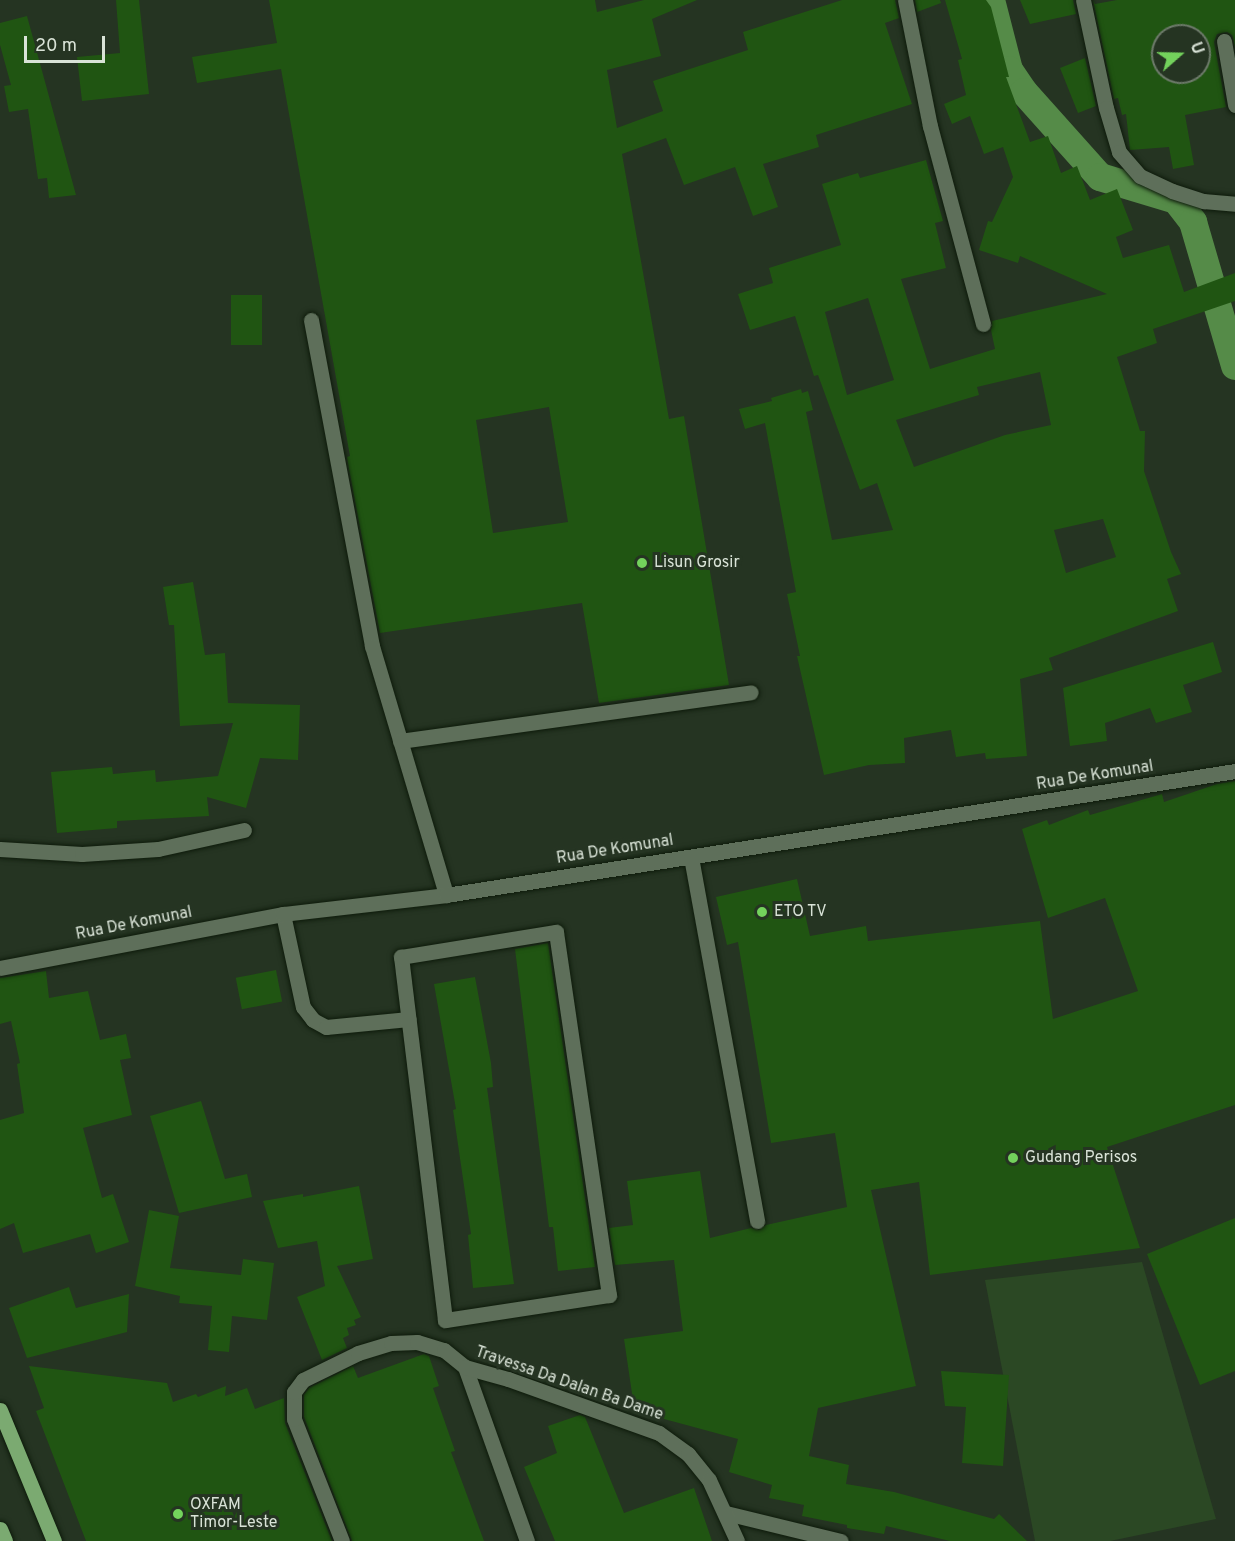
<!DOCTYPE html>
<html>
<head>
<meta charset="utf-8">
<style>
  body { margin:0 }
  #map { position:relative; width:1235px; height:1541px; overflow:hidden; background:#253422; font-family:Overpass,sans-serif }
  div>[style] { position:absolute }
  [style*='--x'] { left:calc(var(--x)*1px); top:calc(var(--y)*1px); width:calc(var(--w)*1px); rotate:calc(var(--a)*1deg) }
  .green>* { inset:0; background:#2b4824 }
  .canal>* { height:28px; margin:-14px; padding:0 14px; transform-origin:14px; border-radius:14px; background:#558b48 }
  .building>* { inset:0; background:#205512; transform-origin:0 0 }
  .roads { filter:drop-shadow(0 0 2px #0e1b0b) drop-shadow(0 0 2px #0e1b0b) }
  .minor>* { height:15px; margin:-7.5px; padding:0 7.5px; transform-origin:7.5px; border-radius:7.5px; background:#5e6f5a }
  .major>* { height:15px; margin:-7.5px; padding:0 7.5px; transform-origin:7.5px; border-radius:7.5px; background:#7baa71 }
  .dots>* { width:16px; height:16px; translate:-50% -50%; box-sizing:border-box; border:3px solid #253422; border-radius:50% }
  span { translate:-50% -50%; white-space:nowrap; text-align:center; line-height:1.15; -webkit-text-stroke:6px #253422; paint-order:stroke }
  .poi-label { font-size:16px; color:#d9e3d7 }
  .left { translate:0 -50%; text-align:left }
  .street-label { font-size:16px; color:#d9e3d7 }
  .north { position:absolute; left:1151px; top:24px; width:60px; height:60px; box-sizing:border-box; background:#253422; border:2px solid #6d7a6a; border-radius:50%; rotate:70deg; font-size:16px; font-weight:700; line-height:24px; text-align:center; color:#d9e3d7 }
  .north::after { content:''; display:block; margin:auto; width:21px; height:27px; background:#73d25c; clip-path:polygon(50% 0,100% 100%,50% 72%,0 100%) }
  .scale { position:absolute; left:24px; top:36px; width:81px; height:27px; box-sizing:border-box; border:3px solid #d9e3d7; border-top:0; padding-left:8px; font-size:18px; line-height:21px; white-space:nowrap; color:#d9e3d7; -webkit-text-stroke:4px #253422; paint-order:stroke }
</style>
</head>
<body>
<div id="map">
  <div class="green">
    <div style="clip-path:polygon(1142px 1262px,1216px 1519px,1110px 1541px,1035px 1541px,985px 1280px)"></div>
  </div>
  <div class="canal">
    <div style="--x:991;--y:0;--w:72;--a:75.6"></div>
    <div style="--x:1009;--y:70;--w:27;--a:56"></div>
    <div style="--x:1024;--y:92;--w:114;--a:48.2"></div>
    <div style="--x:1100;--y:177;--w:79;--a:16.8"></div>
    <div style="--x:1176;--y:200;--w:28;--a:52"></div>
    <div style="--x:1193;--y:222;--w:150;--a:73.7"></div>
  </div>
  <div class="building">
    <div style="clip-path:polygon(116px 0,139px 0,149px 94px,82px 101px,77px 57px,120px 53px)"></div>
    <div style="clip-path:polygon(evenodd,269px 0,595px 0,597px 12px,644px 0,697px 0,652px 19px,661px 56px,607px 70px,617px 128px,663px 111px,653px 81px,748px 50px,743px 32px,842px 0,895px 0,899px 18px,885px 23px,912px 104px,816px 135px,819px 147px,763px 164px,778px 207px,753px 216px,735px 167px,684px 185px,666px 138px,622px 154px,669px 419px,684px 416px,729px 685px,599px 703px,582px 603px,380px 633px,349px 469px,347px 457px,350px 456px,281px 69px,197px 83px,192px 57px,277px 43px,269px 0,549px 407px,568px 522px,493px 533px,476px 420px,549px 407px)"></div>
    <div style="clip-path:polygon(915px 0,940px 0,941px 3px,917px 12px)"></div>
    <div style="clip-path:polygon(evenodd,945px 0,986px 0,991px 7px,1009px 77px,1006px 77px,1030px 142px,1048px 136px,1061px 173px,1077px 166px,1090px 200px,1117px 189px,1133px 230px,1116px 237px,1123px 258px,1169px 245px,1184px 292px,1235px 273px,1235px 301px,1153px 329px,1157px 343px,1117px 357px,1140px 431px,1145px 431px,1144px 471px,1171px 552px,1181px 574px,1167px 579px,1178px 611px,1049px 658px,1053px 670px,1020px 679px,1027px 756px,986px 759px,985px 753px,956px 757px,951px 730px,904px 738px,905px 763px,869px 765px,824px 775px,797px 656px,800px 656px,787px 594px,796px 592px,765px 423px,745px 429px,739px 409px,772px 401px,771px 398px,801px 389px,802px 393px,808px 391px,813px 410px,806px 412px,832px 540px,893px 530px,877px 483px,860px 490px,818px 375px,814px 376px,795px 316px,750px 330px,738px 294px,773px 283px,769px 268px,841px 245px,822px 184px,858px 173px,860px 178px,926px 160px,943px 221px,935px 223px,946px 268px,901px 279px,930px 369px,995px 349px,991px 330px,992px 321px,1107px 294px,1020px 256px,1018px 263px,979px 250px,988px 221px,992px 222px,1013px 177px,1003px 147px,984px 154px,970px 116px,952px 124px,944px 104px,966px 95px,958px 60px,962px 59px,945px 0,868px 298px,894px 380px,847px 395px,825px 312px,868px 298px,945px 0,1040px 372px,1051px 425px,1005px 435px,914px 467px,896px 420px,979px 395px,977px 387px,1040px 372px,945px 0,1103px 519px,1116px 557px,1066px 573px,1054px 530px,1103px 519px)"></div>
    <div style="clip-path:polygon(1020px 0,1073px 0,1076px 14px,1030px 24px)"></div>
    <div style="clip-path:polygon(evenodd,1093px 0,1095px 4px,1117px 0,1235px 0,1235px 47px,1232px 35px,1227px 32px,1217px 34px,1214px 42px,1226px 107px,1185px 115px,1194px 165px,1173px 169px,1169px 147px,1130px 150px,1126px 114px,1122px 115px,1118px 98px,1114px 99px,1093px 0,1163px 36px,1199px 36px,1199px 72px,1163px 72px,1163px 36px)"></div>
    <div style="clip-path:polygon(27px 16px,76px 195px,49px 198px,47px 178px,38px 179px,28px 109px,9px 112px,4px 86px,11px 85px,0 45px,0 23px)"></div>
    <div style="clip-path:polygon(1085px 58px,1096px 106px,1078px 113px,1060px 68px)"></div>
    <div style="left:262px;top:295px;width:50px;height:31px;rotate:90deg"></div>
    <div style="clip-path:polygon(193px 582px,205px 655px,225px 653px,228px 703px,300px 705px,298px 760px,260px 758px,246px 808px,207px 797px,209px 816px,117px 821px,117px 828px,57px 833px,51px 772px,112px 767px,113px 774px,155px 770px,156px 782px,218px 776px,233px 723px,180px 726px,174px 625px,169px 625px,163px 587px)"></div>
    <div style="clip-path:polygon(1213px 642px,1222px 672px,1183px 685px,1192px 712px,1156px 723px,1150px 708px,1105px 723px,1107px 741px,1070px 746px,1063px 688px)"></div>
    <div style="clip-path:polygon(1235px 781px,1235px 1105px,1107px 1147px,1140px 1248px,930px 1275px,919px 1182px,871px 1190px,916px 1386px,818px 1408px,809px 1456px,849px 1465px,846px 1484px,894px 1492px,994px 1519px,999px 1514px,1027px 1541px,950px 1541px,886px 1526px,884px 1534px,847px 1528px,847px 1525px,802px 1516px,804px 1505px,769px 1498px,772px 1485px,729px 1472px,738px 1439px,653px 1416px,654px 1412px,634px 1407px,624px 1339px,683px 1331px,674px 1260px,615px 1265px,609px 1228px,633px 1225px,627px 1181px,700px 1171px,710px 1238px,751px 1228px,759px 1230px,766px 1225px,847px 1207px,835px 1133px,771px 1143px,738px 942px,727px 945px,716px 897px,797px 879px,810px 936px,866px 926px,868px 941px,1040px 921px,1053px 1019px,1138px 991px,1105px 898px,1048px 918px,1022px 829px,1047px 820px,1049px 825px,1088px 810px,1090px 815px,1162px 794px,1164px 802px,1217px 784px)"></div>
    <div style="clip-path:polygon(548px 943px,595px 1267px,558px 1271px,553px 1227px,549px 1227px,515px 949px)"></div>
    <div style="left:276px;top:970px;width:32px;height:41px;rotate:79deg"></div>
    <div style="clip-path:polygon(46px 971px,49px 998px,88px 991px,100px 1040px,126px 1034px,131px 1058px,120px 1060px,132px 1115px,83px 1128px,102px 1198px,113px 1194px,129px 1242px,96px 1253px,90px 1234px,23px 1253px,14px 1223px,0 1229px,0 1120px,24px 1113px,17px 1064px,20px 1063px,11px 1021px,0 1024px,0 978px)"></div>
    <div style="clip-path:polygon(475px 977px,491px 1063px,493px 1087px,487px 1088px,514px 1284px,473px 1288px,468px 1235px,471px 1234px,453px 1110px,456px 1109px,434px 984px)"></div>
    <div style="clip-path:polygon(201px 1101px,225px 1179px,247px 1174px,252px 1197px,179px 1213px,150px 1116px)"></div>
    <div style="clip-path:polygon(359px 1186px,373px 1259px,337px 1266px,361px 1317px,354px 1320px,356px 1325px,347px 1328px,349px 1335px,343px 1338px,347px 1348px,322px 1360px,297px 1297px,325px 1286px,317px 1241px,278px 1248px,263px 1201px,303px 1194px,303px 1197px)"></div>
    <div style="clip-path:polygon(149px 1210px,179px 1216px,170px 1268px,241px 1275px,243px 1259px,274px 1263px,267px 1320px,232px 1316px,229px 1352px,208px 1350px,212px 1306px,179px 1303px,180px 1296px,135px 1286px)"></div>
    <div style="clip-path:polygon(1235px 1218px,1235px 1371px,1200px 1385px,1147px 1254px)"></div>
    <div style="clip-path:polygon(69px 1287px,76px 1308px,129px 1294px,127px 1332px,27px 1358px,9px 1308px)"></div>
    <div style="clip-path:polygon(424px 1354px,429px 1356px,439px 1386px,433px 1388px,455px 1451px,451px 1452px,484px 1541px,352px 1541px,304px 1417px,304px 1395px,309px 1388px,353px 1366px,358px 1378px)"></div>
    <div style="clip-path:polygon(29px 1366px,167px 1383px,173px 1402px,196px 1394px,198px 1397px,226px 1386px,225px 1396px,247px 1388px,255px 1409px,284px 1398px,285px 1423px,332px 1541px,86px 1541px,36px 1411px,44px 1408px)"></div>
    <div style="clip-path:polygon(941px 1371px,1009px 1375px,1003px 1466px,962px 1463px,966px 1407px,945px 1406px)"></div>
    <div style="clip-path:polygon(580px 1415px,585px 1417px,624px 1513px,694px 1488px,712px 1541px,555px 1541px,524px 1467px,557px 1453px,548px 1426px)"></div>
  </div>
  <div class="roads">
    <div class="minor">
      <div style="--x:905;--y:0;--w:128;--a:78.8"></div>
      <div style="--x:930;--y:126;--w:205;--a:75"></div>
      <div style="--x:1083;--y:0;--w:110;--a:78"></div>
      <div style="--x:1106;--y:108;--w:46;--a:73.5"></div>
      <div style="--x:1119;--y:152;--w:32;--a:49"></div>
      <div style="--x:1140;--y:176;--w:35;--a:25"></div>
      <div style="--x:1172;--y:191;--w:33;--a:18"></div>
      <div style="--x:1203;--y:201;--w:32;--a:5"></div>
      <div style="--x:1224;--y:41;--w:65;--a:80.2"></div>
      <div style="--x:311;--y:320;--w:332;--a:79.4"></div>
      <div style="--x:372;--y:646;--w:260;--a:73.4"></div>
      <div style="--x:400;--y:741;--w:354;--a:-7.9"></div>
      <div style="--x:0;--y:849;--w:82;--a:3.5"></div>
      <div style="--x:82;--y:854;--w:76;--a:-3.8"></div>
      <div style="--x:158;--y:849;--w:88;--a:-12.5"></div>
      <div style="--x:691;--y:857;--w:370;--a:79.7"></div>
      <div style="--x:283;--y:914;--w:95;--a:77.9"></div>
      <div style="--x:303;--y:1007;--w:16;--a:52"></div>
      <div style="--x:313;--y:1020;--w:15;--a:28"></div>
      <div style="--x:326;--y:1027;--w:83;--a:-5.5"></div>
      <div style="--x:556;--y:932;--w:367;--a:81.7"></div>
      <div style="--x:609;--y:1295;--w:166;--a:171.3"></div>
      <div style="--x:445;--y:1320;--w:366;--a:-96.9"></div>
      <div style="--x:401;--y:957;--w:157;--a:-9.2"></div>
      <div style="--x:0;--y:968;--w:288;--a:-10.8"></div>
      <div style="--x:283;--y:914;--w:164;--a:-6.6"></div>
      <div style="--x:446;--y:895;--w:799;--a:-8.93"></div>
      <div style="--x:465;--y:1367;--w:185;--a:70.4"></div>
      <div style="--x:726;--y:1513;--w:118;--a:13.7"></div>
      <div style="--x:342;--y:1541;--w:131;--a:-111.5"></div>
      <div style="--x:294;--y:1419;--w:27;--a:-90"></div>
      <div style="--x:294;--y:1392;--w:15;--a:-53"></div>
      <div style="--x:303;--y:1380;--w:61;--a:-26.1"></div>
      <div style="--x:358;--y:1353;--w:34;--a:-17"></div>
      <div style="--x:391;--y:1343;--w:26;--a:-2"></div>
      <div style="--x:417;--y:1342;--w:28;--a:17"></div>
      <div style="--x:444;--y:1350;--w:27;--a:39"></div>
      <div style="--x:465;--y:1367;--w:45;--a:15.6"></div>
      <div style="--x:508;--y:1379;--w:160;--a:19.7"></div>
      <div style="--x:659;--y:1433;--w:36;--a:36"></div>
      <div style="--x:688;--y:1454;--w:33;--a:51"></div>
      <div style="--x:709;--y:1480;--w:67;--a:65.3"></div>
    </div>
    <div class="major">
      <div style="--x:0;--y:1410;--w:142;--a:67.6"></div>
      <div style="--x:0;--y:1529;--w:13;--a:67"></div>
    </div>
  </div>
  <div class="dots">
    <div style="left:642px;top:563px;background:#73d25c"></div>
    <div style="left:762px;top:912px;background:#73d25c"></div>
    <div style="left:1013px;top:1158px;background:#73d25c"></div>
    <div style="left:178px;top:1514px;background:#73d25c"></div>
  </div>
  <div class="poi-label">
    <span class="left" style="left:654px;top:563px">Lisun Grosir</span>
    <span class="left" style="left:774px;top:912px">ETO TV</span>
    <span class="left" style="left:1025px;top:1158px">Gudang Perisos</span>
    <span class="left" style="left:190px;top:1514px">OXFAM<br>Timor-Leste</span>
  </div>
  <div class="street-label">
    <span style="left:1095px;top:776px;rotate:-9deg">Rua De Komunal</span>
    <span style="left:615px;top:850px;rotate:-9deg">Rua De Komunal</span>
    <span style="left:134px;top:924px;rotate:-11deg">Rua De Komunal</span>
    <span style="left:569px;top:1384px;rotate:19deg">Travessa Da Dalan Ba Dame</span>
  </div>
  <div class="north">U</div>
  <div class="scale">20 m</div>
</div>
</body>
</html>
